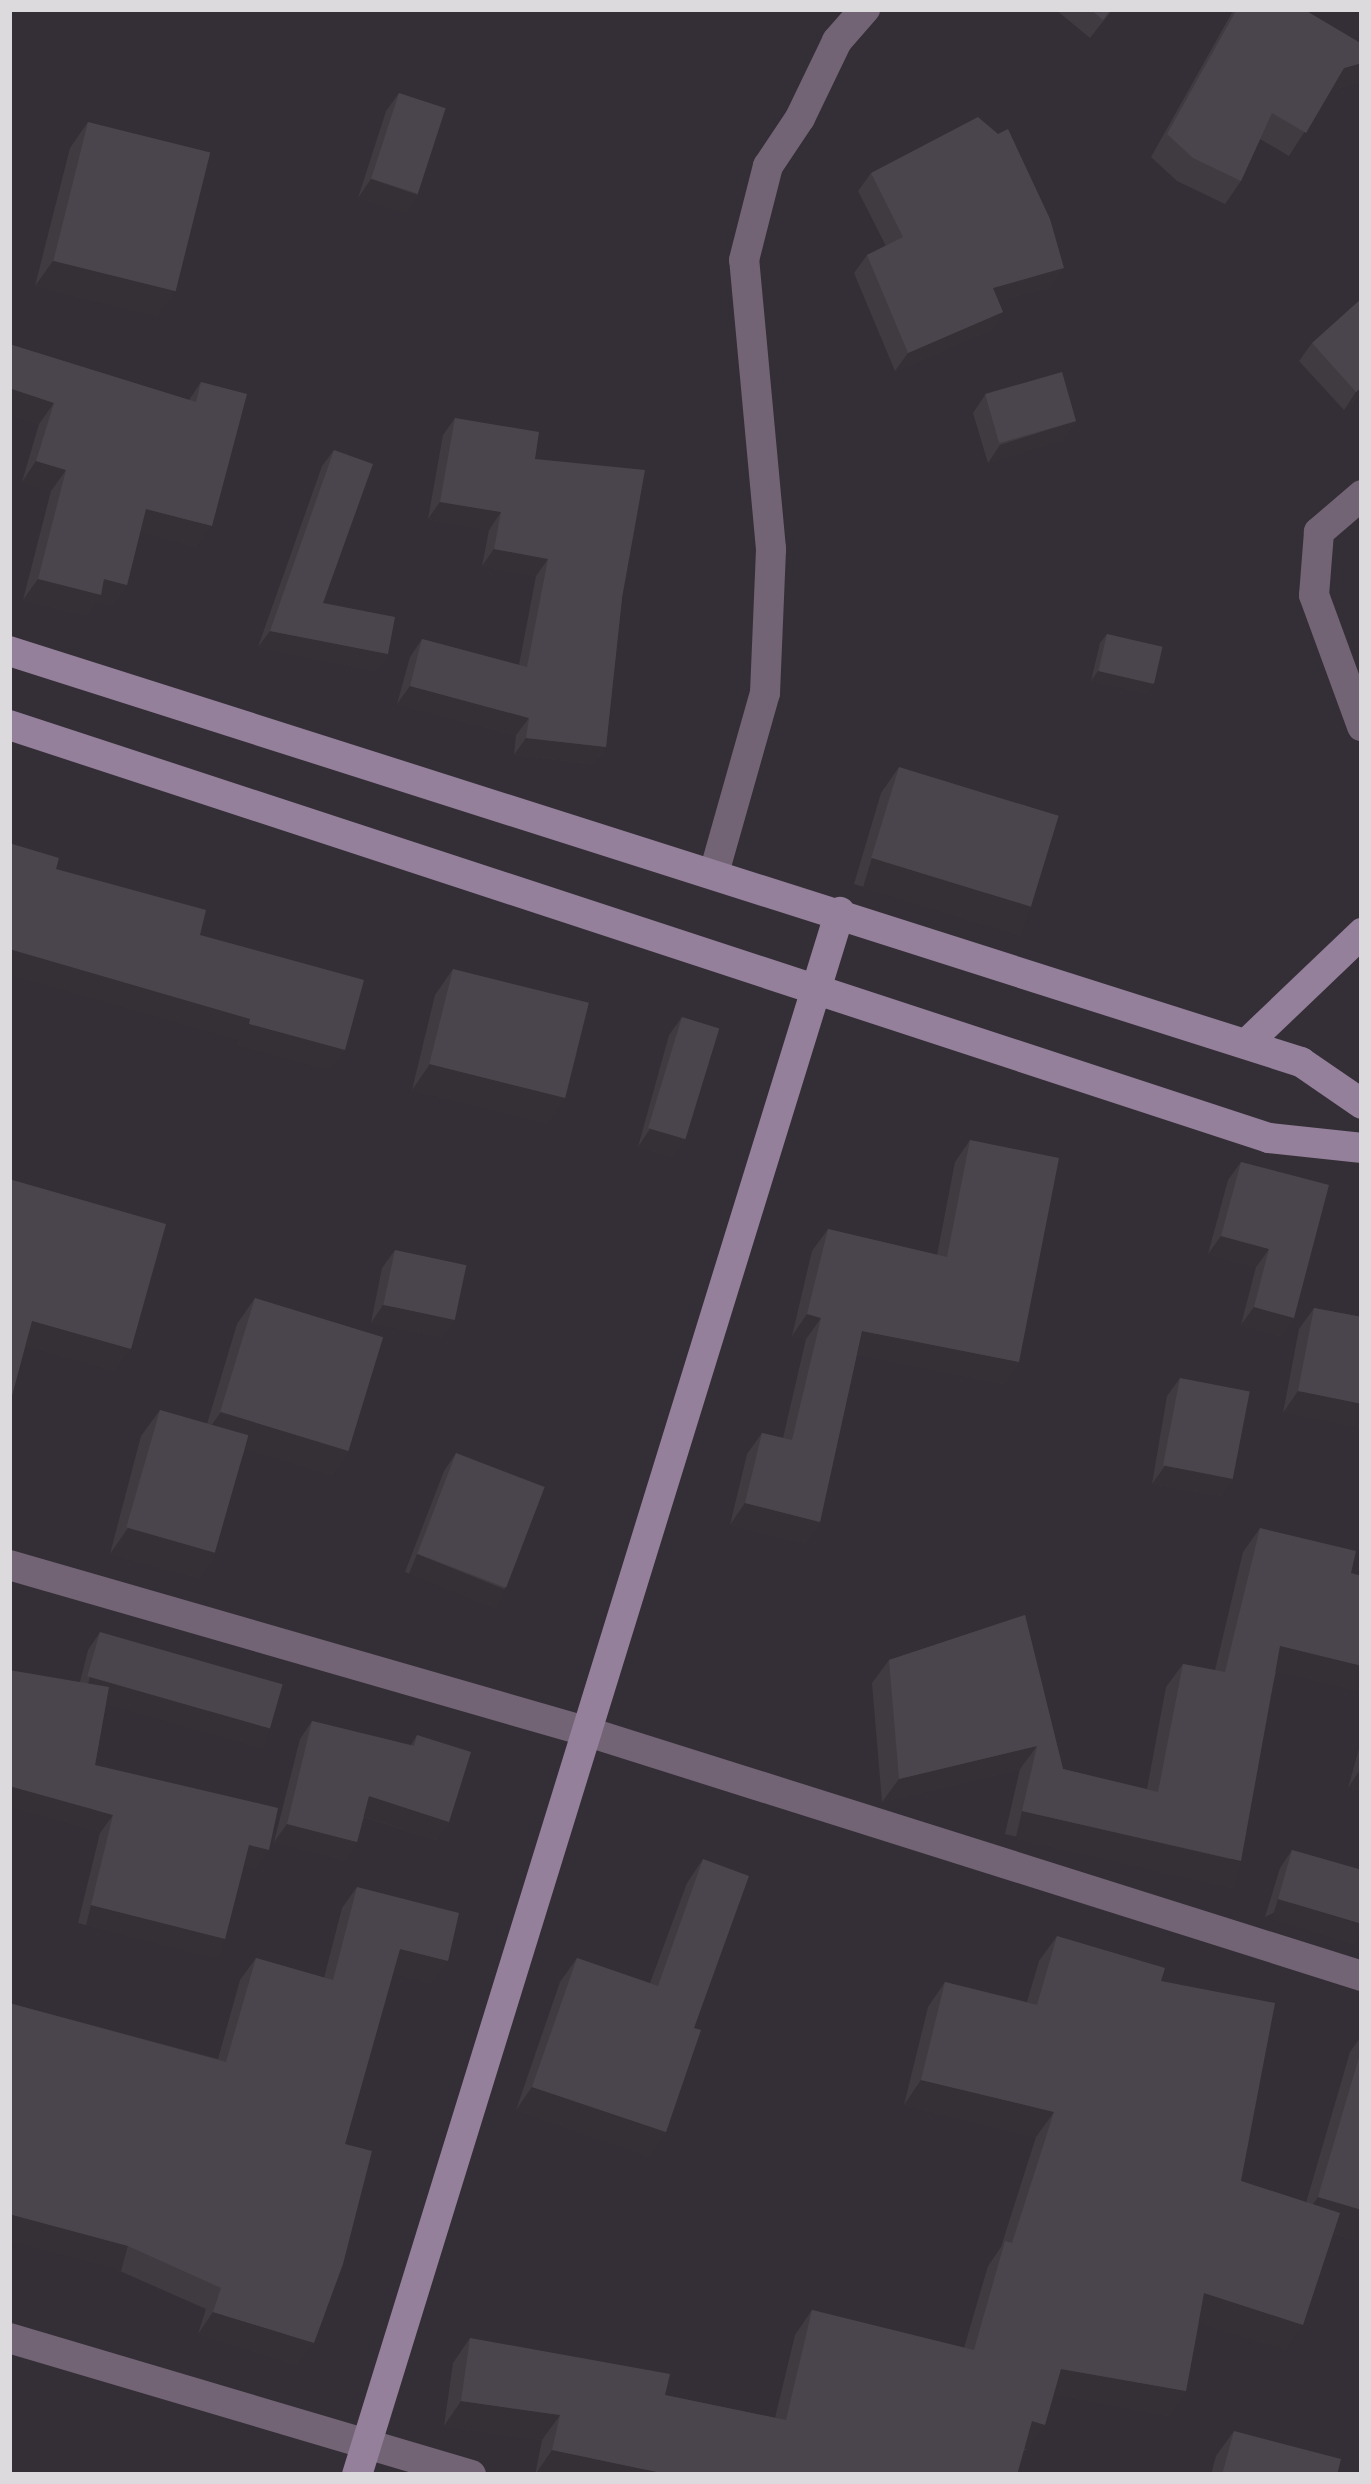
<!DOCTYPE html>
<html>
<head>
<meta charset="utf-8">
<style>
  body { margin:0 }
  #map { position:relative; width:1371px; height:2484px; overflow:hidden; background:#342f36; font-family:"Archivo Narrow",sans-serif }
  div>[style] { position:absolute }
  [style*='--x'] { left:calc(var(--x)*1px); top:calc(var(--y)*1px); width:calc(var(--w)*1px); rotate:calc(var(--a)*1deg) }
  .street>* { height:30px; margin:-15px; padding:0 15px; transform-origin:15px; border-radius:15px; background:#726475 }
  .secondary>* { height:30px; margin:-15px; padding:0 15px; transform-origin:15px; border-radius:15px; background:#95809b }
  .wall>* { inset:0; background:#403b41 }
  .shaded-wall>* { inset:0; background:#343035; transform-origin:0 0 }
  .building>* { inset:0; background:#4a454c; transform-origin:0 0 }
  span { translate:-50% -50%; white-space:nowrap; text-align:center; line-height:1.15; -webkit-text-stroke:12px #342f36; paint-order:stroke }
  .frame { position:absolute; inset:0; border:12px solid #dddade; pointer-events:none }
</style>
</head>
<body>
<div id="map">
  <div class="street">
    <div style="--x:1362;--y:495;--w:57;--a:139.3"></div>
    <div style="--x:1319;--y:532;--w:63;--a:94.5"></div>
    <div style="--x:1314;--y:595;--w:140;--a:69.9"></div>
    <div style="--x:714;--y:873;--w:187;--a:-74.2"></div>
    <div style="--x:765;--y:693;--w:144;--a:-87.6"></div>
    <div style="--x:771;--y:549;--w:290;--a:-95.3"></div>
    <div style="--x:744;--y:260;--w:97;--a:-75.7"></div>
    <div style="--x:768;--y:166;--w:58;--a:-56.3"></div>
    <div style="--x:800;--y:118;--w:85;--a:-64.3"></div>
    <div style="--x:837;--y:41;--w:43;--a:-48.8"></div>
    <div style="--x:9;--y:1565;--w:599;--a:16.08"></div>
    <div style="--x:585;--y:1731;--w:815;--a:17.5"></div>
    <div style="--x:9;--y:2338;--w:482;--a:16.5"></div>
  </div>
  <div class="secondary">
    <div style="--x:9;--y:651;--w:1356;--a:17.65"></div>
    <div style="--x:1301;--y:1062;--w:74;--a:34.5"></div>
    <div style="--x:9;--y:725;--w:1326;--a:18.15"></div>
    <div style="--x:1269;--y:1138;--w:94;--a:6.1"></div>
    <div style="--x:1246;--y:1044;--w:161;--a:-43.7"></div>
    <div style="--x:357;--y:2475;--w:1636;--a:-72.83"></div>
  </div>
  <div class="wall">
    <div style="clip-path:polygon(1055px 9px,1113px 9px,1090px 38px)"></div>
    <div style="clip-path:polygon(1234px 9px,1303px 9px,1362px 44px,1362px 82px,1331px 90px,1289px 156px,1260px 139px,1241px 181px,1225px 204px,1177px 181px,1151px 157px)"></div>
    <div style="clip-path:polygon(399px 93px,418px 195px,406px 213px,358px 198px,386px 111px)"></div>
    <div style="clip-path:polygon(88px 122px,158px 316px,35px 286px,70px 148px)"></div>
    <div style="clip-path:polygon(871px 173px,1052px 286px,998px 301px,1003px 312px,991px 330px,895px 371px,854px 273px,867px 255px,886px 246px,858px 191px)"></div>
    <div style="clip-path:polygon(1312px 343px,1362px 394px,1344px 410px,1299px 361px)"></div>
    <div style="clip-path:polygon(9px 344px,189px 400px,201px 382px,197px 547px,140px 532px,127px 585px,112px 606px,96px 601px,86px 615px,23px 600px,51px 491px,22px 482px,39px 424px,9px 414px)"></div>
    <div style="clip-path:polygon(985px 395px,1076px 421px,1064px 439px,988px 463px,973px 413px)"></div>
    <div style="clip-path:polygon(455px 418px,535px 459px,622px 598px,606px 747px,594px 764px,514px 755px,516px 735px,397px 704px,410px 657px,422px 639px,519px 665px,536px 576px,482px 566px,489px 530px,428px 519px,443px 435px)"></div>
    <div style="clip-path:polygon(334px 450px,323px 603px,388px 654px,376px 671px,258px 647px,322px 466px)"></div>
    <div style="clip-path:polygon(1107px 634px,1153px 684px,1147px 693px,1091px 681px,1100px 643px)"></div>
    <div style="clip-path:polygon(899px 767px,1013px 933px,854px 884px,881px 793px)"></div>
    <div style="clip-path:polygon(453px 969px,548px 1123px,412px 1090px,435px 995px)"></div>
    <div style="clip-path:polygon(682px 1017px,674px 1157px,638px 1147px,669px 1035px)"></div>
    <div style="clip-path:polygon(970px 1140px,1019px 1362px,1004px 1384px,857px 1354px,820px 1522px,805px 1543px,730px 1525px,747px 1454px,762px 1433px,783px 1438px,806px 1339px,792px 1336px,812px 1251px,828px 1229px,937px 1255px,955px 1162px)"></div>
    <div style="clip-path:polygon(1241px 1162px,1294px 1318px,1281px 1336px,1241px 1325px,1256px 1267px,1208px 1254px,1228px 1180px)"></div>
    <div style="clip-path:polygon(395px 1250px,455px 1319px,442px 1337px,371px 1323px,382px 1268px)"></div>
    <div style="clip-path:polygon(255px 1298px,350px 1449px,332px 1475px,245px 1449px,200px 1578px,110px 1554px,141px 1436px,160px 1410px,207px 1424px,237px 1324px)"></div>
    <div style="clip-path:polygon(1314px 1308px,1362px 1317px,1283px 1413px,1299px 1329px)"></div>
    <div style="clip-path:polygon(1180px 1378px,1222px 1496px,1152px 1484px,1167px 1396px)"></div>
    <div style="clip-path:polygon(456px 1453px,505px 1589px,493px 1607px,405px 1572px,444px 1471px)"></div>
    <div style="clip-path:polygon(1260px 1528px,1276px 1672px,1225px 1885px,1005px 1834px,1020px 1769px,882px 1802px,872px 1683px,889px 1660px,1025px 1615px,1063px 1769px,1147px 1789px,1166px 1687px,1183px 1664px,1215px 1670px,1243px 1552px)"></div>
    <div style="clip-path:polygon(100px 1632px,257px 1745px,106px 1703px,95px 1765px,257px 1868px,244px 1865px,225px 1939px,213px 1957px,78px 1923px,100px 1833px,80px 1682px,88px 1650px)"></div>
    <div style="clip-path:polygon(312px 1721px,411px 1745px,417px 1735px,449px 1822px,436px 1840px,364px 1817px,357px 1842px,345px 1860px,274px 1842px,300px 1739px)"></div>
    <div style="clip-path:polygon(1362px 1738px,1362px 1792px,1348px 1788px)"></div>
    <div style="clip-path:polygon(1292px 1850px,1362px 1870px,1265px 1917px,1280px 1868px)"></div>
    <div style="clip-path:polygon(703px 1859px,694px 2028px,666px 2132px,649px 2156px,516px 2110px,560px 1982px,577px 1958px,650px 1983px,687px 1883px)"></div>
    <div style="clip-path:polygon(357px 1887px,432px 1983px,393px 1973px,345px 2144px,298px 2365px,198px 2334px,206px 2309px,113px 2268px,9px 2240px,9px 2003px,218px 2059px,240px 1980px,256px 1958px,324px 1978px,342px 1908px)"></div>
    <div style="clip-path:polygon(1057px 1936px,1161px 1981px,1241px 2181px,1306px 2203px,1350px 2052px,1362px 2035px,1362px 2241px,1333px 2233px,1286px 2350px,1199px 2322px,1186px 2391px,1169px 2416px,1054px 2395px,1028px 2450px,535px 2475px,542px 2440px,444px 2426px,453px 2363px,470px 2338px,665px 2395px,775px 2418px,795px 2335px,812px 2310px,964px 2348px,988px 2266px,1001px 2247px,1036px 2137px,904px 2105px,928px 2007px,945px 1982px,1027px 2002px,1039px 1961px)"></div>
    <div style="clip-path:polygon(1234px 2431px,1337px 2475px,1211px 2475px,1216px 2456px)"></div>
  </div>
  <div class="shaded-wall">
    <div style="clip-path:polygon(1362px 63px,1362px 82px,1327px 91px,1344px 68px)"></div>
    <div style="clip-path:polygon(371px 179px,418px 195px,406px 213px,358px 198px)"></div>
    <div style="clip-path:polygon(53px 261px,176px 291px,158px 316px,35px 286px)"></div>
    <div style="clip-path:polygon(1064px 268px,1052px 286px,980px 306px,993px 288px)"></div>
    <div style="clip-path:polygon(1003px 312px,991px 330px,895px 371px,908px 353px)"></div>
    <div style="clip-path:polygon(1362px 387px,1362px 394px,1344px 410px,1356px 392px)"></div>
    <div style="clip-path:polygon(9px 388px,54px 403px,39px 424px,9px 414px)"></div>
    <div style="clip-path:polygon(1076px 421px,1064px 439px,988px 463px,1000px 445px)"></div>
    <div style="clip-path:polygon(36px 461px,66px 470px,51px 491px,22px 482px)"></div>
    <div style="clip-path:polygon(440px 502px,501px 512px,489px 530px,428px 519px)"></div>
    <div style="clip-path:polygon(146px 509px,212px 526px,197px 547px,131px 530px)"></div>
    <div style="clip-path:polygon(494px 549px,548px 559px,536px 576px,482px 566px)"></div>
    <div style="clip-path:polygon(38px 579px,104px 579px,127px 585px,112px 606px,96px 601px,86px 615px,23px 600px)"></div>
    <div style="clip-path:polygon(270px 631px,388px 654px,376px 671px,258px 647px)"></div>
    <div style="clip-path:polygon(1098px 671px,1153px 684px,1147px 693px,1091px 681px)"></div>
    <div style="clip-path:polygon(410px 686px,529px 718px,516px 735px,397px 704px)"></div>
    <div style="clip-path:polygon(526px 738px,606px 747px,594px 764px,514px 755px)"></div>
    <div style="left:872px;top:858px;width:166px;height:32px;rotate:17deg"></div>
    <div style="left:9px;top:949px;width:251px;height:25px;rotate:16deg"></div>
    <div style="clip-path:polygon(249px 1024px,345px 1050px,330px 1071px,234px 1045px)"></div>
    <div style="clip-path:polygon(430px 1064px,566px 1098px,548px 1123px,412px 1090px)"></div>
    <div style="clip-path:polygon(650px 1129px,687px 1139px,674px 1157px,638px 1147px)"></div>
    <div style="clip-path:polygon(1221px 1236px,1269px 1249px,1256px 1267px,1208px 1254px)"></div>
    <div style="clip-path:polygon(383px 1305px,455px 1319px,442px 1337px,371px 1323px)"></div>
    <div style="clip-path:polygon(1254px 1307px,1294px 1318px,1281px 1336px,1241px 1325px)"></div>
    <div style="clip-path:polygon(807px 1314px,821px 1318px,806px 1339px,792px 1336px)"></div>
    <div style="clip-path:polygon(32px 1321px,131px 1349px,115px 1372px,16px 1344px)"></div>
    <div style="clip-path:polygon(862px 1331px,1019px 1362px,1004px 1384px,847px 1352px)"></div>
    <div style="clip-path:polygon(1298px 1391px,1362px 1404px,1362px 1429px,1283px 1413px)"></div>
    <div style="clip-path:polygon(221px 1412px,350px 1449px,332px 1475px,203px 1437px)"></div>
    <div style="clip-path:polygon(1165px 1466px,1235px 1478px,1222px 1496px,1152px 1484px)"></div>
    <div style="clip-path:polygon(745px 1503px,820px 1522px,805px 1543px,730px 1525px)"></div>
    <div style="clip-path:polygon(128px 1528px,218px 1553px,200px 1578px,110px 1554px)"></div>
    <div style="left:417px;top:1554px;width:95px;height:22px;rotate:22deg"></div>
    <div style="clip-path:polygon(1280px 1646px,1362px 1666px,1362px 1693px,1264px 1669px)"></div>
    <div style="left:90px;top:1677px;width:187px;height:22px;rotate:16deg"></div>
    <div style="clip-path:polygon(1037px 1746px,1020px 1769px,882px 1802px,899px 1779px)"></div>
    <div style="clip-path:polygon(1362px 1767px,1362px 1792px,1348px 1788px)"></div>
    <div style="clip-path:polygon(9px 1786px,113px 1815px,100px 1833px,9px 1807px)"></div>
    <div style="clip-path:polygon(369px 1796px,449px 1822px,436px 1840px,356px 1814px)"></div>
    <div style="left:1022px;top:1811px;width:225px;height:29px;rotate:13deg"></div>
    <div style="clip-path:polygon(287px 1824px,357px 1842px,345px 1860px,274px 1842px)"></div>
    <div style="clip-path:polygon(249px 1845px,269px 1850px,257px 1868px,237px 1863px)"></div>
    <div style="left:1278px;top:1899px;width:88px;height:22px;rotate:17deg"></div>
    <div style="left:91px;top:1905px;width:138px;height:22px;rotate:14deg"></div>
    <div style="clip-path:polygon(400px 1949px,448px 1961px,432px 1983px,385px 1971px)"></div>
    <div style="clip-path:polygon(921px 2080px,1054px 2112px,1036px 2137px,904px 2105px)"></div>
    <div style="clip-path:polygon(532px 2087px,666px 2132px,649px 2156px,516px 2110px)"></div>
    <div style="clip-path:polygon(1318px 2197px,1362px 2210px,1362px 2241px,1300px 2223px)"></div>
    <div style="left:9px;top:2214px;width:123px;height:26px;rotate:15deg"></div>
    <div style="clip-path:polygon(1204px 2293px,1303px 2325px,1286px 2350px,1186px 2318px)"></div>
    <div style="clip-path:polygon(213px 2312px,314px 2343px,298px 2365px,198px 2334px)"></div>
    <div style="clip-path:polygon(1061px 2369px,1186px 2391px,1169px 2416px,1044px 2394px)"></div>
    <div style="clip-path:polygon(461px 2401px,560px 2415px,542px 2440px,444px 2426px)"></div>
    <div style="clip-path:polygon(1032px 2421px,1045px 2425px,1028px 2450px,1015px 2446px)"></div>
    <div style="clip-path:polygon(552px 2450px,671px 2475px,535px 2475px)"></div>
  </div>
  <div class="building">
    <div style="clip-path:polygon(1090px 9px,1111px 9px,1103px 20px)"></div>
    <div style="clip-path:polygon(1237px 9px,1303px 9px,1362px 44px,1362px 63px,1344px 68px,1306px 133px,1272px 113px,1241px 181px,1193px 158px,1167px 134px)"></div>
    <div style="left:399px;top:93px;width:49px;height:90px;rotate:18deg"></div>
    <div style="clip-path:polygon(978px 117px,998px 134px,1008px 129px,1050px 219px,1064px 268px,993px 288px,1003px 312px,908px 353px,867px 255px,903px 237px,871px 173px)"></div>
    <div style="left:88px;top:122px;width:126px;height:143px;rotate:14deg"></div>
    <div style="clip-path:polygon(1362px 298px,1362px 387px,1356px 392px,1312px 343px)"></div>
    <div style="clip-path:polygon(9px 344px,196px 402px,201px 382px,247px 394px,212px 526px,146px 509px,127px 585px,104px 579px,101px 595px,38px 579px,66px 470px,36px 461px,54px 403px,9px 388px)"></div>
    <div style="left:1062px;top:372px;width:51px;height:80px;rotate:74deg"></div>
    <div style="clip-path:polygon(455px 418px,539px 432px,535px 459px,645px 470px,622px 598px,606px 747px,526px 738px,529px 718px,410px 686px,422px 639px,527px 667px,548px 559px,494px 549px,501px 512px,440px 502px)"></div>
    <div style="clip-path:polygon(334px 450px,373px 464px,323px 603px,395px 617px,388px 654px,270px 631px)"></div>
    <div style="left:1107px;top:634px;width:57px;height:38px;rotate:13deg"></div>
    <div style="left:899px;top:767px;width:167px;height:95px;rotate:17deg"></div>
    <div style="clip-path:polygon(9px 843px,59px 858px,56px 869px,206px 910px,200px 935px,364px 980px,345px 1050px,249px 1024px,250px 1019px,9px 949px)"></div>
    <div style="left:453px;top:969px;width:140px;height:98px;rotate:14deg"></div>
    <div style="left:682px;top:1017px;width:39px;height:116px;rotate:17deg"></div>
    <div style="clip-path:polygon(970px 1140px,1059px 1158px,1019px 1362px,862px 1331px,820px 1522px,745px 1503px,762px 1433px,792px 1440px,821px 1318px,807px 1314px,828px 1229px,947px 1257px)"></div>
    <div style="clip-path:polygon(1241px 1162px,1329px 1185px,1294px 1318px,1254px 1307px,1269px 1249px,1221px 1236px)"></div>
    <div style="clip-path:polygon(9px 1179px,166px 1224px,131px 1349px,32px 1321px,9px 1407px)"></div>
    <div style="left:395px;top:1250px;width:73px;height:56px;rotate:12deg"></div>
    <div style="left:255px;top:1298px;width:134px;height:119px;rotate:17deg"></div>
    <div style="clip-path:polygon(1314px 1308px,1362px 1317px,1362px 1404px,1298px 1391px)"></div>
    <div style="left:1180px;top:1378px;width:71px;height:89px;rotate:11deg"></div>
    <div style="left:160px;top:1410px;width:92px;height:122px;rotate:16deg"></div>
    <div style="left:456px;top:1453px;width:95px;height:108px;rotate:21deg"></div>
    <div style="clip-path:polygon(1260px 1528px,1356px 1551px,1351px 1573px,1362px 1576px,1362px 1666px,1280px 1646px,1241px 1861px,1022px 1811px,1037px 1746px,899px 1779px,889px 1660px,1025px 1615px,1063px 1769px,1158px 1792px,1183px 1664px,1225px 1672px)"></div>
    <div style="left:100px;top:1632px;width:190px;height:46px;rotate:16deg"></div>
    <div style="clip-path:polygon(9px 1670px,109px 1687px,95px 1765px,278px 1808px,269px 1850px,249px 1845px,225px 1939px,91px 1905px,113px 1815px,9px 1786px)"></div>
    <div style="clip-path:polygon(312px 1721px,414px 1746px,417px 1735px,471px 1752px,449px 1822px,369px 1796px,357px 1842px,287px 1824px)"></div>
    <div style="clip-path:polygon(1292px 1850px,1362px 1870px,1362px 1924px,1278px 1899px)"></div>
    <div style="clip-path:polygon(703px 1859px,749px 1876px,694px 2028px,701px 2030px,666px 2132px,532px 2087px,577px 1958px,658px 1986px)"></div>
    <div style="clip-path:polygon(357px 1887px,459px 1913px,448px 1961px,400px 1949px,345px 2144px,372px 2151px,343px 2264px,314px 2343px,213px 2312px,221px 2288px,128px 2246px,9px 2214px,9px 2003px,226px 2062px,256px 1958px,333px 1980px)"></div>
    <div style="clip-path:polygon(1057px 1936px,1165px 1968px,1161px 1981px,1275px 2003px,1241px 2181px,1340px 2213px,1303px 2325px,1204px 2293px,1186px 2391px,1061px 2369px,1045px 2425px,1032px 2421px,1017px 2475px,671px 2475px,552px 2450px,560px 2415px,461px 2401px,470px 2338px,670px 2374px,665px 2395px,786px 2420px,812px 2310px,974px 2350px,1005px 2241px,1012px 2243px,1054px 2112px,921px 2080px,945px 1982px,1037px 2005px)"></div>
    <div style="clip-path:polygon(1362px 2047px,1362px 2210px,1318px 2197px)"></div>
    <div style="clip-path:polygon(1234px 2431px,1341px 2459px,1337px 2475px,1222px 2475px)"></div>
  </div>
  <div class="frame"></div>
</div>
</body>
</html>
